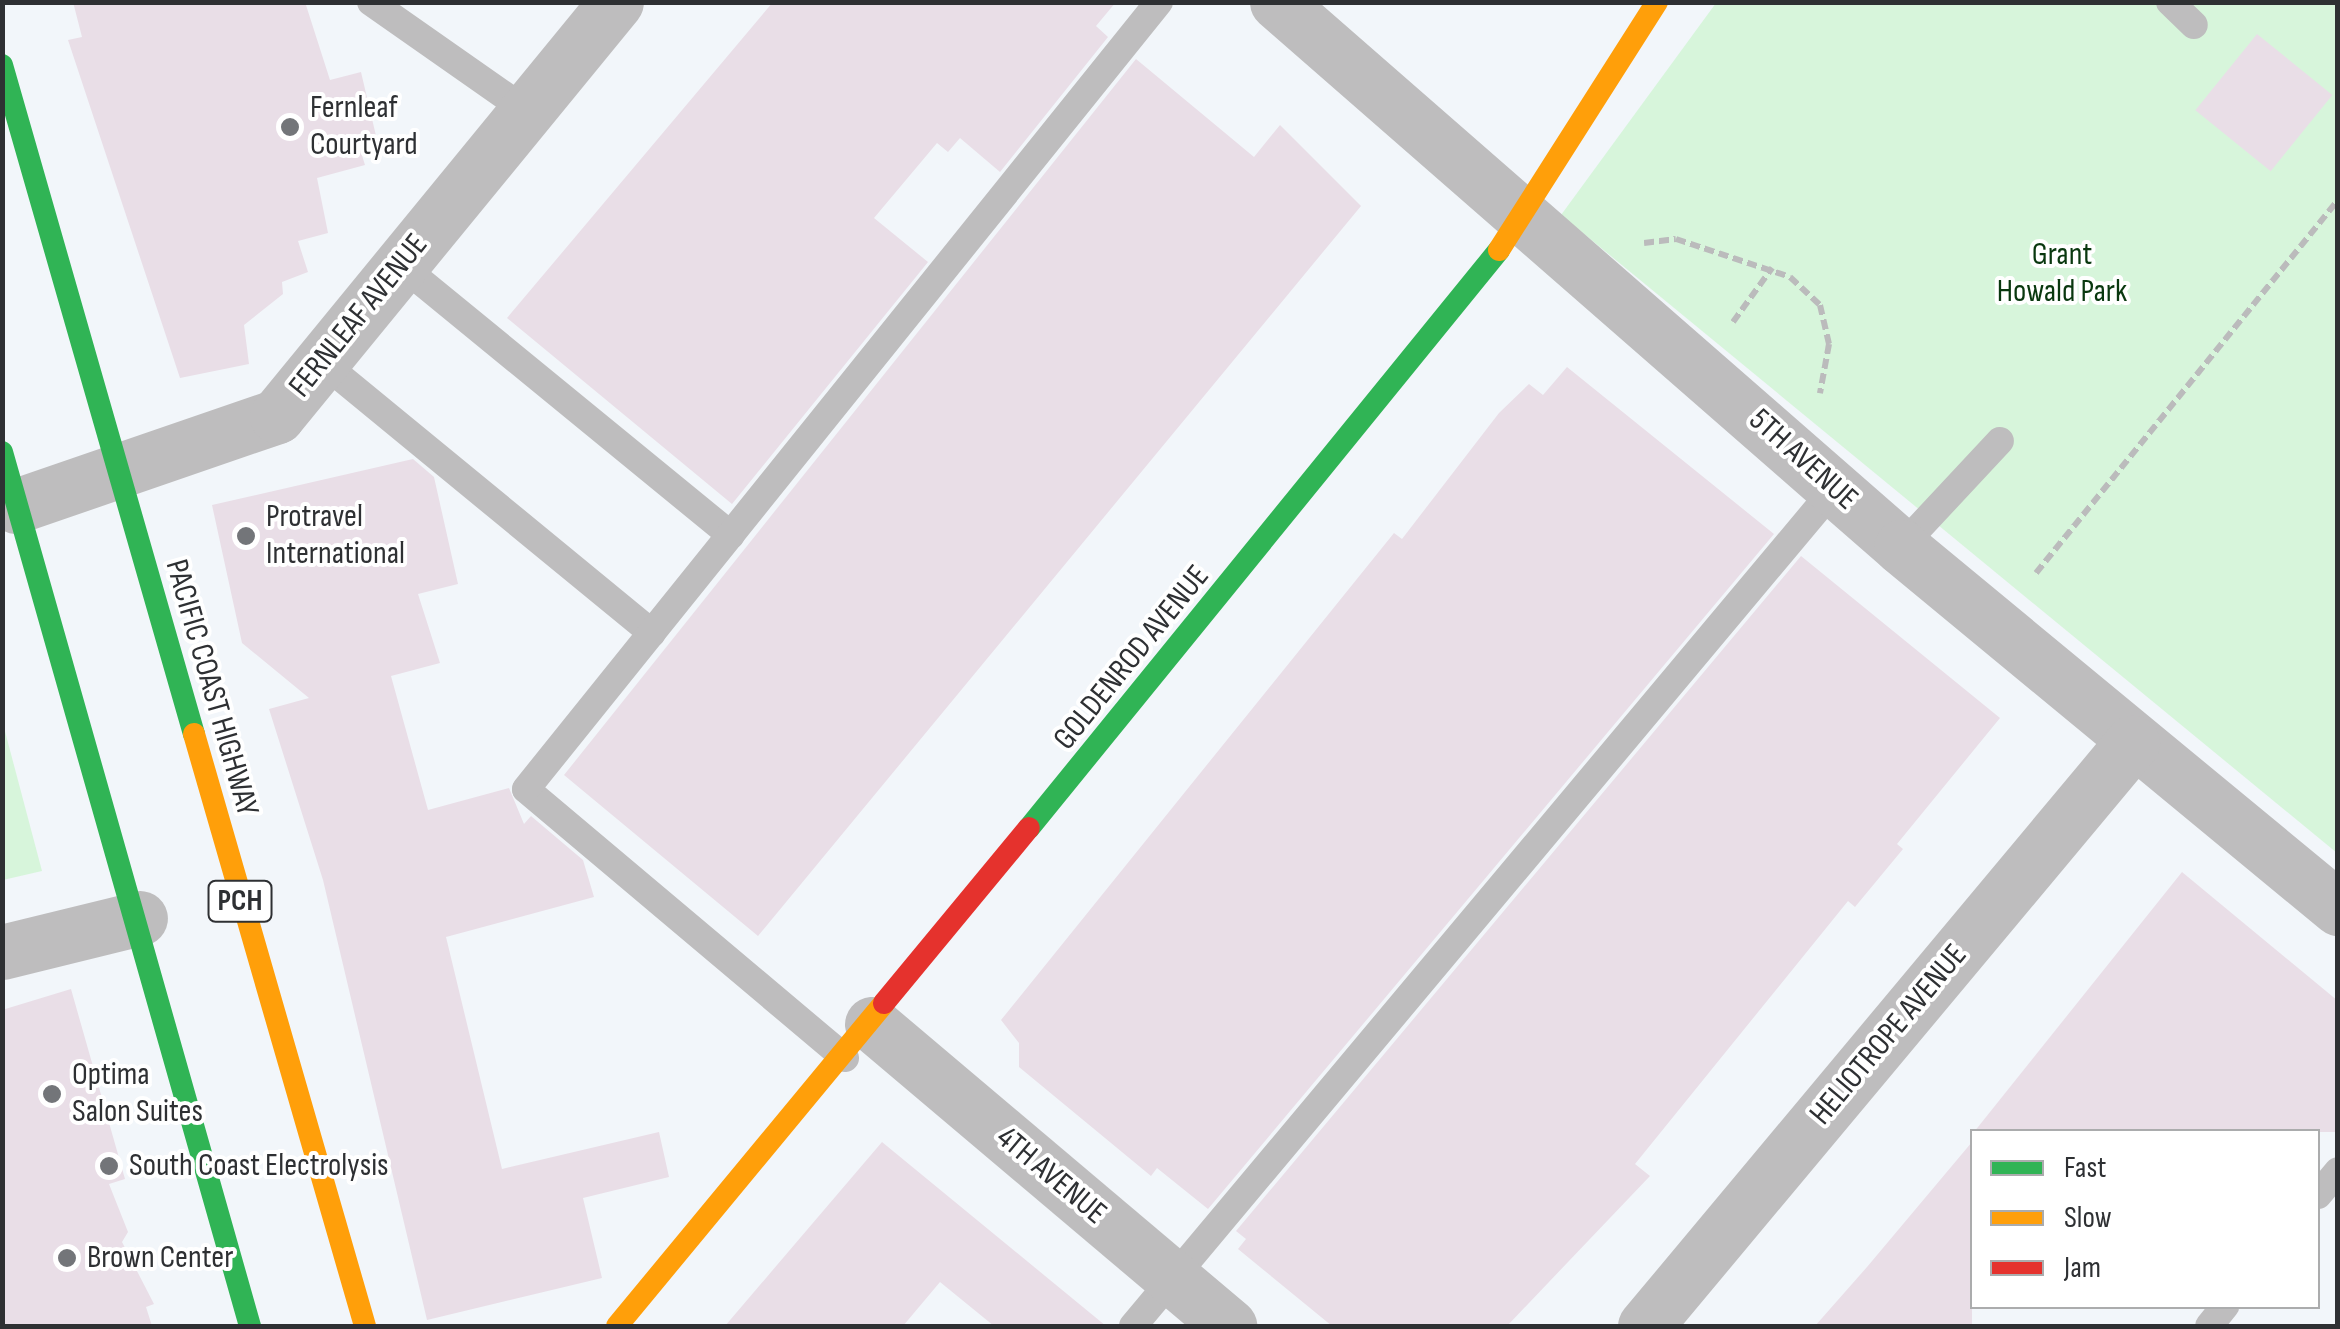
<!DOCTYPE html>
<html>
<head>
<meta charset="utf-8">
<style>
  body { margin:0 }
  #map { position:relative; width:2340px; height:1329px; overflow:hidden; background:#f2f6fa; font-family:"Sofia Sans Condensed",sans-serif }
  div>[style] { position:absolute }
  [style*='--x'] { left:calc(var(--x)*1px); top:calc(var(--y)*1px); width:calc(var(--w)*1px); rotate:calc(var(--a)*1deg) }
  .green>* { inset:0; background:#d7f5db }
  .building>* { inset:0; background:#e9dee7; transform-origin:0 0 }
  .path>* { height:6px; margin-top:-3px; transform-origin:0; background:repeating-linear-gradient(90deg,#bbbbbc 0 10px,transparent 0 15px) }
  .lane>* { height:28px; margin:-14px; padding:0 14px; transform-origin:14px; border-radius:14px; background:#bebdbe }
  .street>* { height:55px; margin:-27.5px; padding:0 27.5px; transform-origin:27.5px; border-radius:27.5px; background:#bebdbe }
  .fast>* { height:22px; margin:-11px; padding:0 11px; transform-origin:11px; border-radius:11px; background:#30b455 }
  .slow>* { height:22px; margin:-11px; padding:0 11px; transform-origin:11px; border-radius:11px; background:#ff9f0a }
  .jam>* { height:22px; margin:-11px; padding:0 11px; transform-origin:11px; border-radius:11px; background:#e5322d }
  .dots>* { width:28px; height:28px; translate:-50% -50%; box-sizing:border-box; border:5px solid #fff; border-radius:50% }
  span { translate:-50% -50%; white-space:nowrap; text-align:center; line-height:1.15; -webkit-text-stroke:8px #fff; paint-order:stroke }
  .shield-label span { padding:2px 8px; background:#fff; border:2px solid; border-radius:8px; -webkit-text-stroke-width:0 }
  .shield-label { font-size:30px; color:#2e3033; font-weight:700 }
  .poi-label { font-size:32px; color:#2e3033 }
  .left { translate:0 -50%; text-align:left }
  .park-label { font-size:32px; color:#09380f }
  .street-label { font-size:32px; color:#2e3033 }
  .frame { position:absolute; inset:0; border:5px solid #2e3033; pointer-events:none }
  .legend { position:absolute; left:1970px; top:1129px; width:350px; height:180px; box-sizing:border-box; background:#fff; border:2px solid #abacad; margin:0; padding:12px 18px; list-style:none; font-size:30px; color:#2e3033 }
  .legend li { display:flex; align-items:center; gap:20px; height:50px }
  .legend b { width:50px; border:2px solid #abacad }
</style>
</head>
<body>
<div id="map">
  <div class="green">
    <div style="clip-path:polygon(1716px 3px,2337px 3px,2337px 853px,1561px 215px)"></div>
    <div style="clip-path:polygon(2px 720px,42px 871px,3px 880px,2px 880px)"></div>
  </div>
  <div class="building">
    <div style="clip-path:polygon(73px 2px,305px 2px,330px 80px,361px 72px,377px 140px,359px 146px,365px 165px,317px 178px,328px 233px,298px 241px,308px 272px,282px 282px,283px 294px,244px 325px,249px 364px,180px 378px,68px 40px,82px 37px)"></div>
    <div style="clip-path:polygon(773px 2px,1116px 2px,1096px 26px,1108px 37px,1000px 172px,960px 138px,948px 152px,937px 143px,874px 218px,928px 262px,732px 504px,507px 318px)"></div>
    <div style="left:2257px;top:34px;width:97px;height:98px;rotate:39deg"></div>
    <div style="clip-path:polygon(1136px 59px,1254px 157px,1280px 125px,1361px 206px,758px 936px,564px 775px)"></div>
    <div style="clip-path:polygon(1567px 367px,1774px 534px,1208px 1209px,1157px 1168px,1151px 1176px,1019px 1067px,1019px 1043px,1001px 1020px,1394px 533px,1402px 539px,1499px 413px,1529px 384px,1543px 395px)"></div>
    <div style="clip-path:polygon(413px 459px,434px 477px,458px 584px,418px 594px,440px 663px,391px 676px,428px 810px,509px 788px,524px 824px,531px 816px,583px 860px,594px 897px,446px 937px,502px 1169px,659px 1132px,669px 1177px,583px 1198px,602px 1278px,427px 1320px,323px 880px,269px 709px,309px 698px,242px 643px,212px 505px)"></div>
    <div style="clip-path:polygon(1801px 556px,2000px 718px,1897px 844px,1903px 849px,1855px 907px,1848px 901px,1635px 1164px,1650px 1176px,1507px 1326px,1332px 1326px,1238px 1249px,1246px 1239px,1236px 1231px)"></div>
    <div style="clip-path:polygon(2182px 872px,2338px 1001px,2338px 1132px,1974px 1132px)"></div>
    <div style="clip-path:polygon(71px 989px,125px 1179px,109px 1184px,128px 1232px,122px 1242px,154px 1304px,146px 1307px,152px 1326px,2px 1326px,2px 1010px)"></div>
    <div style="clip-path:polygon(882px 1142px,1106px 1326px,994px 1326px,940px 1282px,903px 1326px,725px 1326px)"></div>
    <div style="clip-path:polygon(1972px 1142px,1972px 1326px,1815px 1326px,1867px 1267px)"></div>
  </div>
  <div class="path">
    <div style="--x:1644;--y:243;--w:32;--a:-7"></div>
    <div style="--x:1676;--y:239;--w:120;--a:18.4"></div>
    <div style="--x:1790;--y:277;--w:41;--a:43"></div>
    <div style="--x:1820;--y:305;--w:40;--a:77"></div>
    <div style="--x:1829;--y:344;--w:50;--a:100.4"></div>
    <div style="--x:1733;--y:322;--w:67;--a:-54.2"></div>
    <div style="--x:2036;--y:573;--w:480;--a:-51"></div>
  </div>
  <div class="lane">
    <div style="--x:371;--y:2;--w:187;--a:35"></div>
    <div style="--x:2170;--y:2;--w:33;--a:44"></div>
    <div style="--x:402;--y:266;--w:425;--a:39.3"></div>
    <div style="--x:322;--y:362;--w:427;--a:39.4"></div>
    <div style="--x:1901;--y:547;--w:145;--a:-47"></div>
    <div style="--x:845;--y:1058;--w:417;--a:-139.9"></div>
    <div style="--x:526;--y:789;--w:1010;--a:-51.19"></div>
    <div style="--x:2318;--y:1195;--w:31;--a:-50"></div>
    <div style="--x:1133;--y:1326;--w:1093;--a:-50.05"></div>
    <div style="--x:2209;--y:1326;--w:26;--a:-51"></div>
  </div>
  <div class="street">
    <div style="--x:1277;--y:2;--w:828;--a:41.13"></div>
    <div style="--x:1901;--y:547;--w:567;--a:39.56"></div>
    <div style="--x:16;--y:506;--w:276;--a:-19"></div>
    <div style="--x:277;--y:416;--w:535;--a:-50.69"></div>
    <div style="--x:2;--y:952;--w:142;--a:-13.8"></div>
    <div style="--x:872;--y:1024;--w:468;--a:40.2"></div>
    <div style="--x:1645;--y:1326;--w:760;--a:-50.13"></div>
  </div>
  <div class="fast">
    <div style="--x:2;--y:65;--w:696;--a:73.99"></div>
    <div style="--x:2;--y:452;--w:909;--a:74.16"></div>
    <div style="--x:1029;--y:828;--w:745;--a:-50.88"></div>
  </div>
  <div class="slow">
    <div style="--x:1499;--y:250;--w:294;--a:-57.5"></div>
    <div style="--x:194;--y:734;--w:616;--a:73.89"></div>
    <div style="--x:617;--y:1326;--w:419;--a:-50.4"></div>
  </div>
  <div class="jam">
    <div style="--x:884;--y:1003;--w:227;--a:-50.4"></div>
  </div>
  <div class="dots">
    <div style="left:290px;top:127px;background:#737579"></div>
    <div style="left:246px;top:536px;background:#737579"></div>
    <div style="left:52px;top:1094px;background:#737579"></div>
    <div style="left:109px;top:1166px;background:#737579"></div>
    <div style="left:67px;top:1258px;background:#737579"></div>
  </div>
  <div class="shield-label">
    <span style="left:240px;top:901px">PCH</span>
  </div>
  <div class="poi-label">
    <span class="left" style="left:310px;top:127px">Fernleaf<br>Courtyard</span>
    <span class="left" style="left:266px;top:536px">Protravel<br>International</span>
    <span class="left" style="left:72px;top:1094px">Optima<br>Salon Suites</span>
    <span class="left" style="left:129px;top:1166px">South Coast Electrolysis</span>
    <span class="left" style="left:87px;top:1258px">Brown Center</span>
  </div>
  <div class="park-label">
    <span style="left:2062px;top:274px">Grant<br>Howald Park</span>
  </div>
  <div class="street-label">
    <span style="left:359px;top:316px;rotate:-51deg">FERNLEAF AVENUE</span>
    <span style="left:1803px;top:460px;rotate:42deg">5TH AVENUE</span>
    <span style="left:1132px;top:658px;rotate:-51deg">GOLDENROD AVENUE</span>
    <span style="left:211px;top:688px;rotate:74deg">PACIFIC COAST HIGHWAY</span>
    <span style="left:1889px;top:1035px;rotate:-50deg">HELIOTROPE AVENUE</span>
    <span style="left:1051px;top:1176px;rotate:40deg">4TH AVENUE</span>
  </div>
  <div class="frame"></div>
  <ul class="legend">
  <li><b style="height:12px;background:#30b455"></b>Fast</li>
  <li><b style="height:12px;background:#ff9f0a"></b>Slow</li>
  <li><b style="height:12px;background:#e5322d"></b>Jam</li>
  </ul>
</div>
</body>
</html>
